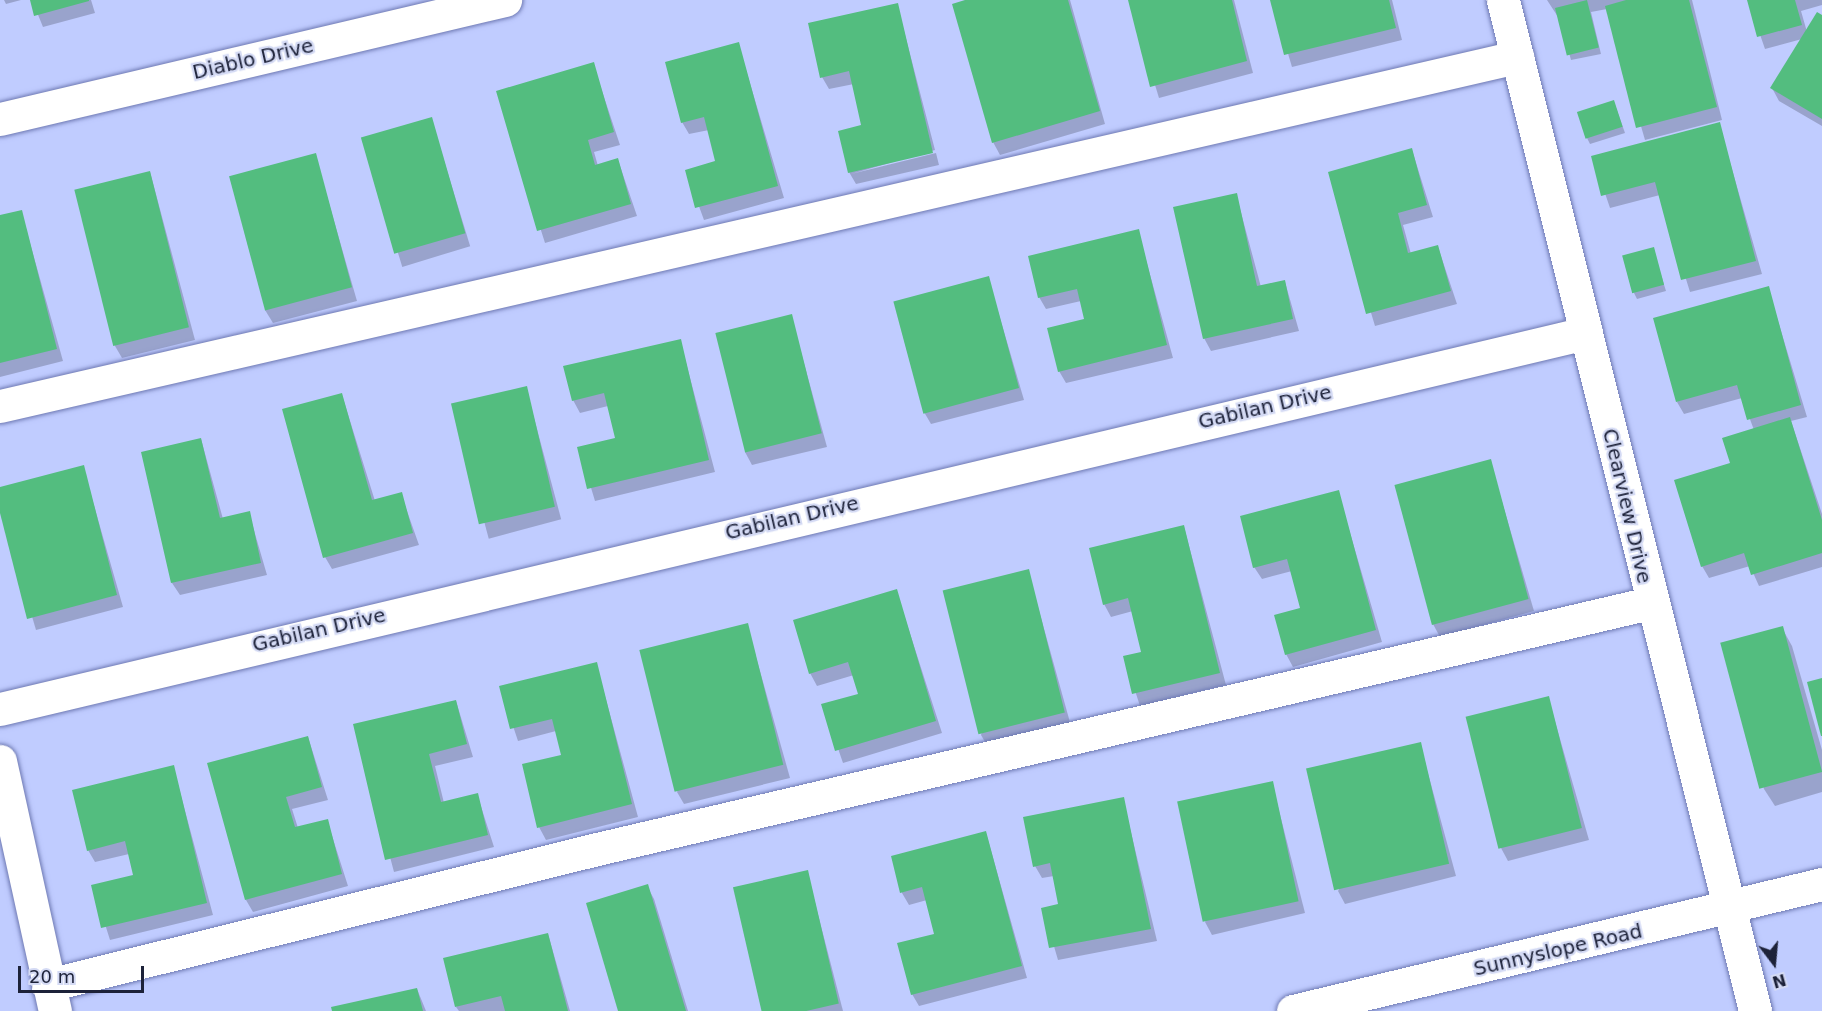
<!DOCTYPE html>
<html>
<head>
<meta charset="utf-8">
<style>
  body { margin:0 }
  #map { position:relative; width:1822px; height:1011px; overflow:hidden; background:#c0ccff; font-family:"DejaVu Sans",sans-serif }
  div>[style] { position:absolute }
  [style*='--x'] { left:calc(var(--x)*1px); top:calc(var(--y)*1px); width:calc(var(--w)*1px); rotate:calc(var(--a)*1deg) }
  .shadow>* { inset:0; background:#0003; transform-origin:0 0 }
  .building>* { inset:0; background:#53bd7f; transform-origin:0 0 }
  .roads { filter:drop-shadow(0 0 2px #6e79b3) drop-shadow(0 0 2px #6e79b3) }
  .minor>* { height:33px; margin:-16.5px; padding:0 16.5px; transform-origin:16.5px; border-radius:16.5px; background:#fff }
  .tertiary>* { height:33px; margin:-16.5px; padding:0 16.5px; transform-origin:16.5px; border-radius:16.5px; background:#fff }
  span { translate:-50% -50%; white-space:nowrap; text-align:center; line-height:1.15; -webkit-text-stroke:4.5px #d4daf4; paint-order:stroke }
  .street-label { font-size:20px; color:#1d2239 }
  .north { position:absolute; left:1744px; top:933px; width:60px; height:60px; -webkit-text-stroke:4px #d4daf4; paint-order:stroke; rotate:164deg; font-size:16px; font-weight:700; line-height:24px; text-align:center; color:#1d2239 }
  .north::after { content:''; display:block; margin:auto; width:21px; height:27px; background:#1d2239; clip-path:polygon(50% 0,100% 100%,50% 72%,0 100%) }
  .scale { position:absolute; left:18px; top:966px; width:126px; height:27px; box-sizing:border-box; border:3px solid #1d2239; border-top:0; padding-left:8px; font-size:18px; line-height:21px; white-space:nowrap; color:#1d2239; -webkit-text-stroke:4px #d4daf4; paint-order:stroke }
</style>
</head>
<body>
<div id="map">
  <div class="shadow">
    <div style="clip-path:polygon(4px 0,21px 0,6px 4px)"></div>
    <div style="clip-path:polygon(32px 0,91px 0,95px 13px,43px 27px)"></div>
    <div style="clip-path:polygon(970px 0,1070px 0,1105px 124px,1000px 155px,993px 142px)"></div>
    <div style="clip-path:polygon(1129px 0,1234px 0,1253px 73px,1159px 98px)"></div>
    <div style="clip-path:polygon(1272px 0,1392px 0,1402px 40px,1292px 67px)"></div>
    <div style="clip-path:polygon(1547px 0,1692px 0,1722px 120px,1645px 140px,1607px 9px,1591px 12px,1601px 54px,1571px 60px,1560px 20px)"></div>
    <div style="clip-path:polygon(1748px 0,1822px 0,1822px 5px,1801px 11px,1807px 32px,1822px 17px,1822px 126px,1779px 101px,1772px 88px,1802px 39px,1765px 49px)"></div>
    <div style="clip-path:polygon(897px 4px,935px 150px,851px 174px,936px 153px,939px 165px,856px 184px,849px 172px,863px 126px,854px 84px,829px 89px,822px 77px)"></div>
    <div style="clip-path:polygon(738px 43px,784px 198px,704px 220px,686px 171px,717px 162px,709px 130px,689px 134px,682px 122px)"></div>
    <div style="clip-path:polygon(593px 64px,620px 145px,594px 152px,598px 166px,618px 160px,637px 216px,545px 243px,497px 92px)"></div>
    <div style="clip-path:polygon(1614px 102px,1625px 133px,1590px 144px,1587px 138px)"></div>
    <div style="left:431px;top:118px;width:134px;height:71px;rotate:73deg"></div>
    <div style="clip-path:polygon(1719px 124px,1762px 274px,1690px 292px,1660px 195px,1610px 208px,1593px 158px)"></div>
    <div style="clip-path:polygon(1412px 150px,1433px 217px,1403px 225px,1411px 254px,1438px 247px,1457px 304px,1375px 326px,1329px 173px)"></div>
    <div style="clip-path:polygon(315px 155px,357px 301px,273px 323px,265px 310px)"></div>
    <div style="clip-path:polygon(150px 172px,195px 340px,122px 358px,115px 346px)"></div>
    <div style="clip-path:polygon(1236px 194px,1261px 287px,1285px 282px,1299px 331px,1211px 351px,1204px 338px)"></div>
    <div style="clip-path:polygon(21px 211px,63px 361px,0 377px,0 217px)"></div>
    <div style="clip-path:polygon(1138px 231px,1173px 358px,1066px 383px,1059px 371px,1085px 320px,1081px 301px,1046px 309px,1039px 297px)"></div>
    <div style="clip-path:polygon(1653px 249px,1666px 291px,1637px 299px,1634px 293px)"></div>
    <div style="clip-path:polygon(988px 277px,1024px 400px,931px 424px,924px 412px)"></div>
    <div style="clip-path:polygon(1768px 288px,1807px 417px,1791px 421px,1822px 514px,1822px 567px,1759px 586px,1750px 566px,1709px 578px,1702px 566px,1732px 464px,1754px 430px,1742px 398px,1684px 414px,1677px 402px)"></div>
    <div style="clip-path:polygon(791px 316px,827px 447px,752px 465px,745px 452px)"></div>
    <div style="clip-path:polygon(680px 340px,715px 472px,595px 501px,579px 448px,617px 439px,608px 406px,580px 413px,573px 400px)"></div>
    <div style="left:526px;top:388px;width:136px;height:75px;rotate:75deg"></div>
    <div style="clip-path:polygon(342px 395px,375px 501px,401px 494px,419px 545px,332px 569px,325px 557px)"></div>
    <div style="clip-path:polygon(201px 439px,223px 519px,249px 513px,267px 575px,180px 595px,172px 583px)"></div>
    <div style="clip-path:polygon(1490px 461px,1534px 611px,1440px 637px,1433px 624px)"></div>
    <div style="clip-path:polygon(83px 467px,123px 607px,36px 630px,0 507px,0 488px)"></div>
    <div style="clip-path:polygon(1338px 492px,1382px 642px,1293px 667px,1286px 654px,1301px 609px,1292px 571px,1262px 579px,1254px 567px)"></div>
    <div style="clip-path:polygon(1184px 527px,1226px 685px,1140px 706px,1124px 657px,1143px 653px,1133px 611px,1111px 617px,1104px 604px)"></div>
    <div style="clip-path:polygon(1028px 571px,1071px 726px,988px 747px,981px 735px)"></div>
    <div style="clip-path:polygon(896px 590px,942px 733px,843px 763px,823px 705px,860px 695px,854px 675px,817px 686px,810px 673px)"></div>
    <div style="clip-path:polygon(747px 625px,790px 778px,684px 804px,677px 792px)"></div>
    <div style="clip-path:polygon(1782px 628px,1792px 646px,1822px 750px,1822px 792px,1775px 806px,1764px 789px,1723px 645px)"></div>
    <div style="clip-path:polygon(596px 663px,638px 817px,546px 840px,539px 827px,563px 756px,556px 731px,518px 741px,500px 687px)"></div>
    <div style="clip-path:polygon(1548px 697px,1589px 840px,1508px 861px,1501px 848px)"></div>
    <div style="clip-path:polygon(456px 701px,473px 757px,435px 766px,444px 803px,477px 794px,494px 847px,394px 872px,355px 725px)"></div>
    <div style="clip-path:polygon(308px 737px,328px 800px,292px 809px,298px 828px,327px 820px,348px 886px,253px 912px,246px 900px)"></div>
    <div style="clip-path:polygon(1420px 744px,1456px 876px,1345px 904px,1338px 891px)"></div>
    <div style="clip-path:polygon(173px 766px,213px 915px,110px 940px,93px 886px,135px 876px,129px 854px,95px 862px,88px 850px)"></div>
    <div style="clip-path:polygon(1272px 783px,1305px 913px,1212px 935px,1205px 922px)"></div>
    <div style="clip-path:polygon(1123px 799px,1157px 941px,1058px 960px,1043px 909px,1060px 906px,1054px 876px,1042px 878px,1035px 866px)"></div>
    <div style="clip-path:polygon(986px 833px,1027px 978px,919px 1006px,912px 994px,936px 935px,927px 900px,909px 905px,902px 893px,892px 857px)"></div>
    <div style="clip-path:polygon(807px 872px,843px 1011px,763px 1011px,735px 889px)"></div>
    <div style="clip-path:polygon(647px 886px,654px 899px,688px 1011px,619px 1011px)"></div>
    <div style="clip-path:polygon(548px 934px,570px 1011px,459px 1011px,456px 1007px)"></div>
    <div style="clip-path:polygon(417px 989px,426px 1011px,333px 1011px)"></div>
  </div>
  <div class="building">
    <div style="clip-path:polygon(30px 0,89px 0,89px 1px,34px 16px)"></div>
    <div style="clip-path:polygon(965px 0,1068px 0,1100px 111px,992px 143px,952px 4px)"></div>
    <div style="clip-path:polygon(1128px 0,1232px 0,1247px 61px,1150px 87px)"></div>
    <div style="clip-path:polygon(1270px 0,1389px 0,1396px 28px,1284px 55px)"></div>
    <div style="left:1587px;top:0;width:49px;height:33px;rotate:76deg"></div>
    <div style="clip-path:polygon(1626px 0,1689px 0,1717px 107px,1636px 128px,1605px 6px)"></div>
    <div style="clip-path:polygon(1747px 0,1795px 0,1802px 25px,1757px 37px)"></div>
    <div style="clip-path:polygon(898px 3px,933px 153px,848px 173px,838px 131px,861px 125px,849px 71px,820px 78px,808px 23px)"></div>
    <div style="clip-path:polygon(1817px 12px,1822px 15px,1822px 119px,1770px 88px)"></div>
    <div style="clip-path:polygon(739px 42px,778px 186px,695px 208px,685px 170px,715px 161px,704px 117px,681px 123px,665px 62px)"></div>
    <div style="clip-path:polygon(594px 62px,614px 132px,588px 140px,595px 165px,618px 158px,631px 204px,537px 231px,496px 91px)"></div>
    <div style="left:1614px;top:100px;width:28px;height:39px;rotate:72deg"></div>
    <div style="left:432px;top:117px;width:121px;height:74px;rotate:74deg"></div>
    <div style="clip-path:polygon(1720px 122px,1756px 261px,1681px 280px,1655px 182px,1601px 196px,1591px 156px)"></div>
    <div style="clip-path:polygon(1412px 148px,1427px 205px,1398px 213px,1408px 253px,1438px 245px,1451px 291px,1366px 314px,1328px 172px)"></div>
    <div style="left:316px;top:153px;width:139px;height:90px;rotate:75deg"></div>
    <div style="left:150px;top:171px;width:161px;height:78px;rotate:76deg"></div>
    <div style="clip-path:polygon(1237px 193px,1257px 286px,1285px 280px,1293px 319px,1203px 339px,1173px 207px)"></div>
    <div style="clip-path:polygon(22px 210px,57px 349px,0 363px,0 215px)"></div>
    <div style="clip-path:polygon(1139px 229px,1167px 345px,1058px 372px,1047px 328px,1084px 319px,1077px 289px,1038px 298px,1028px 256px)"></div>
    <div style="left:1654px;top:247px;width:39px;height:33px;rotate:75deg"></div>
    <div style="left:989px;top:276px;width:116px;height:99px;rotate:75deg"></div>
    <div style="clip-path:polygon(1769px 286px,1801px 405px,1747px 420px,1737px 385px,1676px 402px,1653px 318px)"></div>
    <div style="left:792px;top:314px;width:123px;height:79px;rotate:76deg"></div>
    <div style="clip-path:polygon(681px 339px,709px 460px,587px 489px,577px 447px,615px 438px,604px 393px,572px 401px,563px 366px)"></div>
    <div style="left:527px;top:386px;width:124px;height:78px;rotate:77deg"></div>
    <div style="clip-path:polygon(342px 393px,372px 500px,402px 492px,413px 533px,323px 558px,282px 409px)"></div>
    <div style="clip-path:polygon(1790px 417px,1822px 520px,1822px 553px,1751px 575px,1744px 553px,1701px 567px,1674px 480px,1730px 463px,1722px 438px)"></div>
    <div style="clip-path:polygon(201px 438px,220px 518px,250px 511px,261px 563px,171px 583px,141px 452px)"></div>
    <div style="left:1491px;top:459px;width:145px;height:100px;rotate:75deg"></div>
    <div style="clip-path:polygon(84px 465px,117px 595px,27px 619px,0 513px,0 487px)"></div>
    <div style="clip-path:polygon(1339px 490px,1376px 630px,1285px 655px,1274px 615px,1300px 608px,1287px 559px,1253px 568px,1240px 516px)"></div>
    <div style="clip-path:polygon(1184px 525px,1220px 673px,1132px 694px,1123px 656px,1141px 652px,1128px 598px,1103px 605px,1089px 548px)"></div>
    <div style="left:1029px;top:569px;width:148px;height:89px;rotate:76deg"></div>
    <div style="clip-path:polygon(897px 589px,936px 721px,835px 751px,821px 704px,858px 694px,848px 662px,809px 674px,793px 620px)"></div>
    <div style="left:748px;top:623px;width:146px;height:112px;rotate:76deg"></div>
    <div style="left:1783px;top:626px;width:151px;height:65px;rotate:75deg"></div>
    <div style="clip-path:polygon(597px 662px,632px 804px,537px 828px,522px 764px,561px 755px,552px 719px,510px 729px,499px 686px)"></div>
    <div style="clip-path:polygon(1822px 678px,1822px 736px,1821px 736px,1807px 682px)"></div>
    <div style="left:1549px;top:696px;width:136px;height:86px;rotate:76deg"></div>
    <div style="clip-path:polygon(456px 700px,467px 744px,429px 754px,441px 802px,478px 793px,488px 835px,385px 860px,353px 724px)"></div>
    <div style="clip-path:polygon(308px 736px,322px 787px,286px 797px,295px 827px,328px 819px,342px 874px,245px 900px,207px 763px)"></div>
    <div style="left:1421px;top:742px;width:125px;height:118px;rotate:77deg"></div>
    <div style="clip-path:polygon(174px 765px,207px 903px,101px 928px,91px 885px,133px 875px,125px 841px,87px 851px,72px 790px)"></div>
    <div style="left:1273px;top:781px;width:123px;height:98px;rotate:78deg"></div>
    <div style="clip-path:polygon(1124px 797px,1151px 929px,1049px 948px,1041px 908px,1058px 904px,1050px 863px,1033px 867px,1023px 817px)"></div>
    <div style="clip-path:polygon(986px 831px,1022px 966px,911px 995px,897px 943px,934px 934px,922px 887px,900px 893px,891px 856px)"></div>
    <div style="left:808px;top:870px;width:137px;height:77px;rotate:77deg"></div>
    <div style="clip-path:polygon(648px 884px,686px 1011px,618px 1011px,586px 903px)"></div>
    <div style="clip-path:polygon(548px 933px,568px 1011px,505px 1011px,501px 996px,455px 1007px,443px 958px)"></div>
    <div style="clip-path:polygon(417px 988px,423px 1011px,332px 1011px,331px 1007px)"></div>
  </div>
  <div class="roads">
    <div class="minor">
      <div style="--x:0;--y:119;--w:519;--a:-13.26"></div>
      <div style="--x:0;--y:406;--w:1557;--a:-12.96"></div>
      <div style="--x:0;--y:709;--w:1630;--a:-13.34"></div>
      <div style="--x:0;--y:761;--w:256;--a:77.6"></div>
      <div style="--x:48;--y:985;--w:566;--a:-13.91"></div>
      <div style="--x:597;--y:849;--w:1081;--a:-13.15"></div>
    </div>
    <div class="tertiary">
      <div style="--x:1503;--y:0;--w:1042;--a:76"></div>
      <div style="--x:1293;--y:1011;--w:544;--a:-13.5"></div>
    </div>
  </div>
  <div class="street-label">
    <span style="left:253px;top:59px;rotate:-13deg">Diablo Drive</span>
    <span style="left:1265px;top:407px;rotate:-13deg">Gabilan Drive</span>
    <span style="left:1627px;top:506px;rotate:77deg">Clearview Drive</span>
    <span style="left:792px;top:518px;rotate:-13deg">Gabilan Drive</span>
    <span style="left:319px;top:630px;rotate:-13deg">Gabilan Drive</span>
    <span style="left:1558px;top:950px;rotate:-13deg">Sunnyslope Road</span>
  </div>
  <div class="north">N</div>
  <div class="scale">20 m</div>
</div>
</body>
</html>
